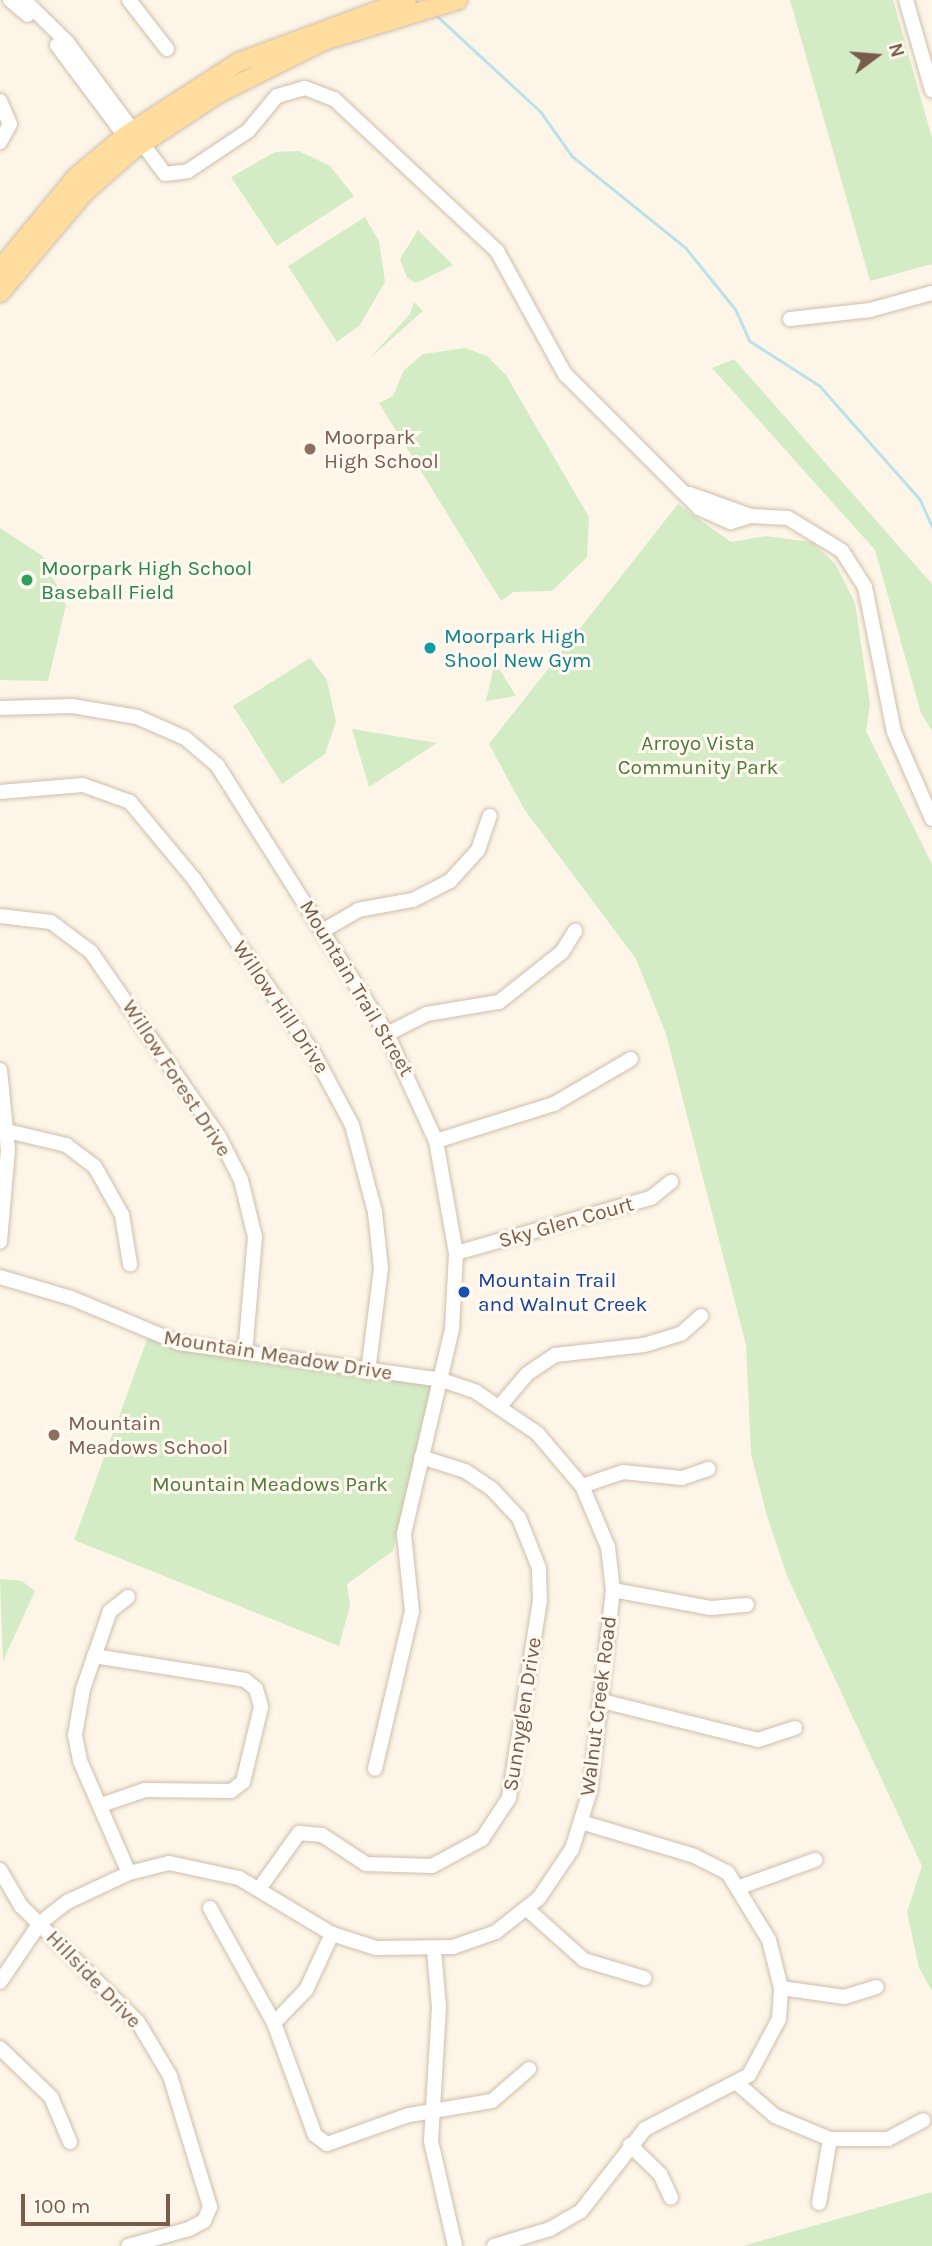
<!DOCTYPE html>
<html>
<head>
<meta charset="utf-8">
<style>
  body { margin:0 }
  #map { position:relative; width:932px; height:2246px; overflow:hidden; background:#fdf6e8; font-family:Karla,sans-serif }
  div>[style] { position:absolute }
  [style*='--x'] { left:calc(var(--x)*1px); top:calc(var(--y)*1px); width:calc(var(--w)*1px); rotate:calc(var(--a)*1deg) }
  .green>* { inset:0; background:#d4ecc5 }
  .stream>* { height:2.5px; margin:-1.25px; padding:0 1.25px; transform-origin:1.25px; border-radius:1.25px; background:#bbe1e9 }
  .roads { filter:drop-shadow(0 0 2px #d0beac) drop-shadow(0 0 2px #d0beac) }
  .minor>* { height:14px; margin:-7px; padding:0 7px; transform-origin:7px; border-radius:7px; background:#fff }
  .major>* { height:18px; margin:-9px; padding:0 9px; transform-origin:9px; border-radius:9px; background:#fedd9e }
  .dots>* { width:19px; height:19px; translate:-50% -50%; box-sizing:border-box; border:4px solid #fff9ef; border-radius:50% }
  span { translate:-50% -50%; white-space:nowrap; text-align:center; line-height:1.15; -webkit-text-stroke:6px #fff9ef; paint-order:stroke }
  .education-label { font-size:21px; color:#785e54 }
  .left { translate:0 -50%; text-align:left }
  .leisure-label { font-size:21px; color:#27864d }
  .culture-label { font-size:21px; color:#0d838f }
  .park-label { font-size:21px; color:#4e7a3e }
  .street-label { font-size:21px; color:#795c4a }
  .transit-label { font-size:21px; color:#164399 }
  .north { position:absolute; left:841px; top:21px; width:70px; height:70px; -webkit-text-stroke:5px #fff9ef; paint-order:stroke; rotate:74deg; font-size:19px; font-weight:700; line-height:28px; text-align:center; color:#795c4a }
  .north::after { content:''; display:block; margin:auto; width:24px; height:32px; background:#795c4a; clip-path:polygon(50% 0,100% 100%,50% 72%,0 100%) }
  .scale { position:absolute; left:21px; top:2194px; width:149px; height:32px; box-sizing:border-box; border:4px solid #795c4a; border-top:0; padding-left:9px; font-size:21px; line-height:24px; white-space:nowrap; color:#795c4a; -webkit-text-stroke:5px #fff9ef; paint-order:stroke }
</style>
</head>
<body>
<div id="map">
  <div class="green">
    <div style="clip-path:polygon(790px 0,893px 0,932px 138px,932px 264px,870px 281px)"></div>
    <div style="clip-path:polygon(299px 151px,330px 166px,354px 196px,277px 246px,231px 177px,275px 152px)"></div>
    <div style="clip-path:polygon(365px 217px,379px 241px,385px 282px,360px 325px,337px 342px,288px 266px)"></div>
    <div style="clip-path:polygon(418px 230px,453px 265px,416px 283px,407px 278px,400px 259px)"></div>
    <div style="clip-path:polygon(414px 302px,423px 311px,370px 358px,410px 314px)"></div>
    <div style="clip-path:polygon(465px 348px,487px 356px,506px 375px,589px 517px,587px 557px,552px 591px,513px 592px,501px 601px,379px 403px,393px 396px,404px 370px,423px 354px)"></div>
    <div style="clip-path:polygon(734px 359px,932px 584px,932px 731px,921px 713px,875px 550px,712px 368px)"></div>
    <div style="clip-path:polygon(678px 504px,731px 542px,765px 536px,812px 542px,836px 565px,855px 603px,870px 704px,866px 731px,932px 864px,932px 1991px,919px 1968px,907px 1912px,922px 1866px,787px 1576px,767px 1516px,751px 1454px,746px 1345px,666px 1034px,636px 959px,524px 809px,489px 744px)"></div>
    <div style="clip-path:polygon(0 528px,43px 556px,66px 605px,48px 681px,0 680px)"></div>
    <div style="clip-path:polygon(310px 658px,327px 680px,336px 722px,325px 754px,282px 784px,233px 706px)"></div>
    <div style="clip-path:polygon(495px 662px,516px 696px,486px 701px)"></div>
    <div style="clip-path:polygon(352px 729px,437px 743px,369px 787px)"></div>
    <div style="clip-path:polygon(149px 1334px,434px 1379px,393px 1551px,347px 1584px,350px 1606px,339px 1646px,74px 1540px)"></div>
    <div style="clip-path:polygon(0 1579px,22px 1581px,35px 1591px,3px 1661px)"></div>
    <div style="clip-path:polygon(932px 2192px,932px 2246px,743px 2246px)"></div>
  </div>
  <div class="stream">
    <div style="--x:436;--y:15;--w:143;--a:42.7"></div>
    <div style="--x:541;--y:112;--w:54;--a:54.8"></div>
    <div style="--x:572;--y:156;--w:146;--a:38.9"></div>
    <div style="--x:686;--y:248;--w:80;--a:51.1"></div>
    <div style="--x:736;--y:310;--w:34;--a:66"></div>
    <div style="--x:750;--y:341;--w:83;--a:32.7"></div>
    <div style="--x:820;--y:386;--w:151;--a:48.5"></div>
    <div style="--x:920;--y:499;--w:30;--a:66"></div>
  </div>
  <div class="roads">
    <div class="minor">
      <div style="--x:10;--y:0;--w:23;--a:40"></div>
      <div style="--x:24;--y:0;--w:60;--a:44.3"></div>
      <div style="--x:67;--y:42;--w:164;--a:53.4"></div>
      <div style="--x:165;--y:174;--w:23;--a:-7"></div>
      <div style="--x:188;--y:171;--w:72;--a:-33.7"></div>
      <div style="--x:248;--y:131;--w:45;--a:-50.4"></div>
      <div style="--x:277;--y:96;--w:29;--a:-16"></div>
      <div style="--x:305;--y:88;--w:31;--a:21"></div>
      <div style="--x:334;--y:99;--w:223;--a:43"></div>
      <div style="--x:497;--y:251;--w:141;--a:61.1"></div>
      <div style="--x:565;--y:374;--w:190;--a:45"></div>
      <div style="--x:699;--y:508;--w:35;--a:24"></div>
      <div style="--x:731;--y:522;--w:21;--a:-17"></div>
      <div style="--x:129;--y:0;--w:62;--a:52.2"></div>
      <div style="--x:906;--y:0;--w:94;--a:73.9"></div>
      <div style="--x:57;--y:45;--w:124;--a:53.2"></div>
      <div style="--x:0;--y:101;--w:25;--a:67"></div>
      <div style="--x:10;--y:124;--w:21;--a:119"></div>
      <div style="--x:790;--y:319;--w:81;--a:-6.4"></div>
      <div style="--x:870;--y:310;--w:64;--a:-15.3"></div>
      <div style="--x:690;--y:494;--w:65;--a:19.8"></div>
      <div style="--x:751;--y:516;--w:37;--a:3"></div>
      <div style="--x:788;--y:518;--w:63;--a:31.4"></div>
      <div style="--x:842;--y:551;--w:43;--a:57.4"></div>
      <div style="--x:865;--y:587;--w:148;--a:78.7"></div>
      <div style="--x:894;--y:732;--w:95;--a:66.4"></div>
      <div style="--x:0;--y:708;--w:72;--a:-1.6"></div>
      <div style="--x:72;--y:706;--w:66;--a:9.6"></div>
      <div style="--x:137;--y:717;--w:52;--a:23.6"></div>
      <div style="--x:185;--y:738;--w:42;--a:40.2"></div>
      <div style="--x:217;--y:765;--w:318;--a:57.7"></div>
      <div style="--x:387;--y:1034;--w:118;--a:65.4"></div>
      <div style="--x:436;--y:1141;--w:114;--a:79.9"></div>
      <div style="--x:456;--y:1253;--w:76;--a:93"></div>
      <div style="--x:452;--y:1329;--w:211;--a:103.2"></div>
      <div style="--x:404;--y:1534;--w:77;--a:84.1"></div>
      <div style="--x:412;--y:1611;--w:162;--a:103.2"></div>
      <div style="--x:0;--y:792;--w:83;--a:-4.8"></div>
      <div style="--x:83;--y:785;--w:50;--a:19.9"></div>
      <div style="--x:130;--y:802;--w:100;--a:50.3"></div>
      <div style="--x:194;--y:879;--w:214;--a:55.6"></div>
      <div style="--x:315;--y:1056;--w:78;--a:61.8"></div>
      <div style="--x:352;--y:1125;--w:90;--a:75.2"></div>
      <div style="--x:375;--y:1212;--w:56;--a:83.9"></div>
      <div style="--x:381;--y:1268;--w:105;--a:97.1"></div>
      <div style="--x:0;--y:916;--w:51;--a:6.7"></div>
      <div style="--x:51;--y:922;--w:50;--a:36.9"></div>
      <div style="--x:91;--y:952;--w:225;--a:55.3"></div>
      <div style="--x:219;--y:1137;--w:48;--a:62.9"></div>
      <div style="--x:241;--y:1180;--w:59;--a:76.2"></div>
      <div style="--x:255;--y:1237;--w:116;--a:94.9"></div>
      <div style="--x:324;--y:930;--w:39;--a:-30"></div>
      <div style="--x:358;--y:910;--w:56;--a:-10.3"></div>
      <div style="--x:413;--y:900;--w:42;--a:-27.2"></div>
      <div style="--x:450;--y:881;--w:42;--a:-47.9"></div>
      <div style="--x:478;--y:850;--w:36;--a:-71"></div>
      <div style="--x:387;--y:1034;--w:45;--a:-26.6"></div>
      <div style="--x:427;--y:1014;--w:73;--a:-9.5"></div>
      <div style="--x:499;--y:1002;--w:80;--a:-38.4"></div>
      <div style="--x:562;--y:952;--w:25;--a:-58"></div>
      <div style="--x:0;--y:1070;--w:80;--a:84.3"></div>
      <div style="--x:8;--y:1150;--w:92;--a:95"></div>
      <div style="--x:7;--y:1131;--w:61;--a:13.3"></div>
      <div style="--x:66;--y:1145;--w:36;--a:37"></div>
      <div style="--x:95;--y:1167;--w:55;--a:60.6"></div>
      <div style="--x:122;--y:1215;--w:50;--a:80.7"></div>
      <div style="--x:436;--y:1141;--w:124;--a:-17.4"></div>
      <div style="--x:554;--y:1104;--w:89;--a:-30.3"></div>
      <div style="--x:456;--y:1253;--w:203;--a:-15.8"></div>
      <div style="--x:651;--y:1198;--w:26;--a:-39"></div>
      <div style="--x:0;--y:1277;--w:74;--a:16.5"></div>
      <div style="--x:71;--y:1298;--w:117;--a:22.6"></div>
      <div style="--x:179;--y:1343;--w:266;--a:8"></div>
      <div style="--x:442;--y:1380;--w:36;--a:19"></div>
      <div style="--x:476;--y:1392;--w:73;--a:33.9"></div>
      <div style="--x:537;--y:1433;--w:70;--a:49.7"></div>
      <div style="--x:582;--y:1486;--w:66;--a:66.9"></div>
      <div style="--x:608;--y:1547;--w:43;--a:83.4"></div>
      <div style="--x:613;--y:1590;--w:202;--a:96.5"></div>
      <div style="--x:590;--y:1791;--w:61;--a:107.2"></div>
      <div style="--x:572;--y:1849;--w:59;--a:124"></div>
      <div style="--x:539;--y:1898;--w:55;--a:141.7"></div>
      <div style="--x:496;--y:1932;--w:46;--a:160.8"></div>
      <div style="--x:453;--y:1947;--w:77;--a:179.3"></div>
      <div style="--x:376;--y:1948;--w:46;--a:-162.3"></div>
      <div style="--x:332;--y:1934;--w:109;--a:-148.9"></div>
      <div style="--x:239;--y:1878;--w:72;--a:-167.9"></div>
      <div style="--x:169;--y:1863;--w:41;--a:166"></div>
      <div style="--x:129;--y:1873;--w:68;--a:154.9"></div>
      <div style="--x:67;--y:1902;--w:34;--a:142"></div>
      <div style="--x:40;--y:1923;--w:71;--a:124.1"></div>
      <div style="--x:500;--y:1406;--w:42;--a:-49.8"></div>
      <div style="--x:527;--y:1374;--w:34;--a:-34"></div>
      <div style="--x:555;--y:1355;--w:90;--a:-6.4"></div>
      <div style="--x:644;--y:1345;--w:39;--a:-17"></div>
      <div style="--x:681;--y:1334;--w:27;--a:-42"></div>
      <div style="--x:582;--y:1486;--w:43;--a:-18.9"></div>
      <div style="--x:623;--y:1472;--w:59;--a:5.8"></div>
      <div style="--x:682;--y:1478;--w:28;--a:-19"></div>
      <div style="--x:613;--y:1590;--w:100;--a:10.4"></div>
      <div style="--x:711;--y:1608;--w:36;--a:-5"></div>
      <div style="--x:128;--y:1597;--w:23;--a:142"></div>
      <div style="--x:110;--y:1611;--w:83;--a:109.1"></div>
      <div style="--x:83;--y:1689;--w:47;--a:99.9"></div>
      <div style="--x:75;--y:1735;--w:26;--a:79"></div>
      <div style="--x:80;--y:1761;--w:122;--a:66.4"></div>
      <div style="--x:94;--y:1656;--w:153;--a:9"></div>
      <div style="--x:245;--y:1680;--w:14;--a:39"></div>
      <div style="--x:256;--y:1689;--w:19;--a:74"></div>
      <div style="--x:261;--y:1707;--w:77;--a:103.5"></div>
      <div style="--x:243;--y:1782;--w:15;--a:143"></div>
      <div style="--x:231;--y:1791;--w:86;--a:-179.3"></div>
      <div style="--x:145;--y:1790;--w:46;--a:161.2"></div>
      <div style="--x:602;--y:1701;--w:161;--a:14"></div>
      <div style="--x:758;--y:1740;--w:39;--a:-18"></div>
      <div style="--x:0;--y:1870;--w:42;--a:59.7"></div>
      <div style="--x:21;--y:1906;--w:165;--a:44.8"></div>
      <div style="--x:138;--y:2022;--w:63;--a:59.3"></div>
      <div style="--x:170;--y:2076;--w:137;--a:73"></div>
      <div style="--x:210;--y:2207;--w:15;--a:113"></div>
      <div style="--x:204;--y:2221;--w:17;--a:152"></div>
      <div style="--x:189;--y:2229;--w:63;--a:164.4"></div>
      <div style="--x:740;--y:1887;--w:80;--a:-19.8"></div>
      <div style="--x:259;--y:1889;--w:69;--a:-54.5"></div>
      <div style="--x:299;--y:1833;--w:23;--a:5"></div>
      <div style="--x:322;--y:1835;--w:53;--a:33.4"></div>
      <div style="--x:366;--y:1864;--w:66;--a:1.7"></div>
      <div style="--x:432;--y:1866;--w:57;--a:-28.4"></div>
      <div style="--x:482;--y:1839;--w:49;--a:-56.6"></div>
      <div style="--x:509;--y:1798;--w:199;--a:-81.1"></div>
      <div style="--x:540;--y:1601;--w:33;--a:-92"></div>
      <div style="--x:539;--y:1568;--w:54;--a:-111.8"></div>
      <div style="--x:519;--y:1518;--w:40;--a:-133"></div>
      <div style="--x:492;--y:1489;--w:32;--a:-146"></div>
      <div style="--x:465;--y:1471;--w:46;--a:-162.3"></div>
      <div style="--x:210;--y:1908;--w:132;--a:60.9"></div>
      <div style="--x:274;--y:2023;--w:119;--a:69.9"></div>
      <div style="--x:315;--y:2135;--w:15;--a:37"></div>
      <div style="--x:327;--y:2144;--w:87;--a:-19.5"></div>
      <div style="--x:409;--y:2115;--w:84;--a:-9.6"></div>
      <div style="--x:492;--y:2101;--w:49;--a:-40.9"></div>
      <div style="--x:527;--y:1909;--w:76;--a:41.8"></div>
      <div style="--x:584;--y:1960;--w:63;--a:16.7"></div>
      <div style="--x:434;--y:1950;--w:57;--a:85"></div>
      <div style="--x:439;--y:2007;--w:134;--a:93.4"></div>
      <div style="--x:431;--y:2141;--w:108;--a:77.1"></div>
      <div style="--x:781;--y:1988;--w:64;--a:8.1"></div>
      <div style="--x:844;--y:1997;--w:34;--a:-17"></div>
      <div style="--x:274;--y:2023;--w:46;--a:-45.9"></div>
      <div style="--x:306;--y:1990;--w:62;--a:-65.1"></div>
      <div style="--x:0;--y:2048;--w:71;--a:43.9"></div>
      <div style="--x:51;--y:2097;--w:49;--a:67.1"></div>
      <div style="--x:738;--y:2084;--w:49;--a:40.9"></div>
      <div style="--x:775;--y:2116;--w:60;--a:22.7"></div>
      <div style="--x:830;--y:2139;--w:58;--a:0"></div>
      <div style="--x:888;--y:2139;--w:40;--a:-28"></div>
      <div style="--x:630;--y:2145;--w:42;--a:44"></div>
      <div style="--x:660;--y:2174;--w:26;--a:65"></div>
      <div style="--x:819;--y:2203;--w:65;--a:-80.2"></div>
      <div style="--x:494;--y:2246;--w:59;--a:-16.9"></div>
      <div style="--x:550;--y:2229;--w:36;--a:-30"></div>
      <div style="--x:581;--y:2211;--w:104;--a:-52"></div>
      <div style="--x:645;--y:2129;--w:117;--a:-27.4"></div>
      <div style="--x:749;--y:2075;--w:64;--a:-61.8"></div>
      <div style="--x:779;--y:2019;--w:31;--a:-86"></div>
      <div style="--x:781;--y:1988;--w:49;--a:-104"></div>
      <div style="--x:769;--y:1940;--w:79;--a:-121.5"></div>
      <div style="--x:728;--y:1873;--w:37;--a:-153"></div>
      <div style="--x:695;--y:1856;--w:119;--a:-163.4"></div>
    </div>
    <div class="major">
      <div style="--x:0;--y:269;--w:119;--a:-50.4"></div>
      <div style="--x:76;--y:177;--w:65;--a:-40"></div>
      <div style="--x:126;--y:135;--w:135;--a:-32.9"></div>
      <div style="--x:239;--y:62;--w:179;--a:-20.3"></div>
      <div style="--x:0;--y:293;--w:132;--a:-49.9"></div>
      <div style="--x:85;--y:192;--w:65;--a:-41.3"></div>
      <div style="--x:134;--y:149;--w:100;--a:-33.2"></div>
      <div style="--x:218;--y:94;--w:119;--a:-26.6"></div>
      <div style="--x:324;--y:41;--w:140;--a:-17"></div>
    </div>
  </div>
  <div class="dots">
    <div style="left:310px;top:449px;background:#8d6e63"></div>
    <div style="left:27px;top:580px;background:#2e9e5b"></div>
    <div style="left:430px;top:648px;background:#0f9aa8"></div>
    <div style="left:464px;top:1292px;background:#1a4fb4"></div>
    <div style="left:54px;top:1435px;background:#8d6e63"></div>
  </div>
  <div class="education-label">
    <span class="left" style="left:324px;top:449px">Moorpark<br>High School</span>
    <span class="left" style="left:68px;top:1435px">Mountain<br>Meadows School</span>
  </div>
  <div class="leisure-label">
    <span class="left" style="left:41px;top:580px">Moorpark High School<br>Baseball Field</span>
  </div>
  <div class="culture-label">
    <span class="left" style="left:444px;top:648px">Moorpark High<br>Shool New Gym</span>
  </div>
  <div class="park-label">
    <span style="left:698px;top:755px">Arroyo Vista<br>Community Park</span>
    <span style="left:270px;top:1484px">Mountain Meadows Park</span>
  </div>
  <div class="street-label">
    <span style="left:357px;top:988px;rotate:59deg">Mountain Trail Street</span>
    <span style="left:281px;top:1007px;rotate:56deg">Willow Hill Drive</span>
    <span style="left:177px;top:1078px;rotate:57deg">Willow Forest Drive</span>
    <span style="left:566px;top:1222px;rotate:-16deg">Sky Glen Court</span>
    <span style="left:278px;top:1355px;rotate:9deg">Mountain Meadow Drive</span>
    <span style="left:598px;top:1706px;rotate:-83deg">Walnut Creek Road</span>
    <span style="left:522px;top:1714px;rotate:-81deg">Sunnyglen Drive</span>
    <span style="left:94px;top:1979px;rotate:46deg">Hillside Drive</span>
  </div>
  <div class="transit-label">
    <span class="left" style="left:478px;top:1292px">Mountain Trail<br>and Walnut Creek</span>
  </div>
  <div class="north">N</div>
  <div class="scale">100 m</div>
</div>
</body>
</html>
